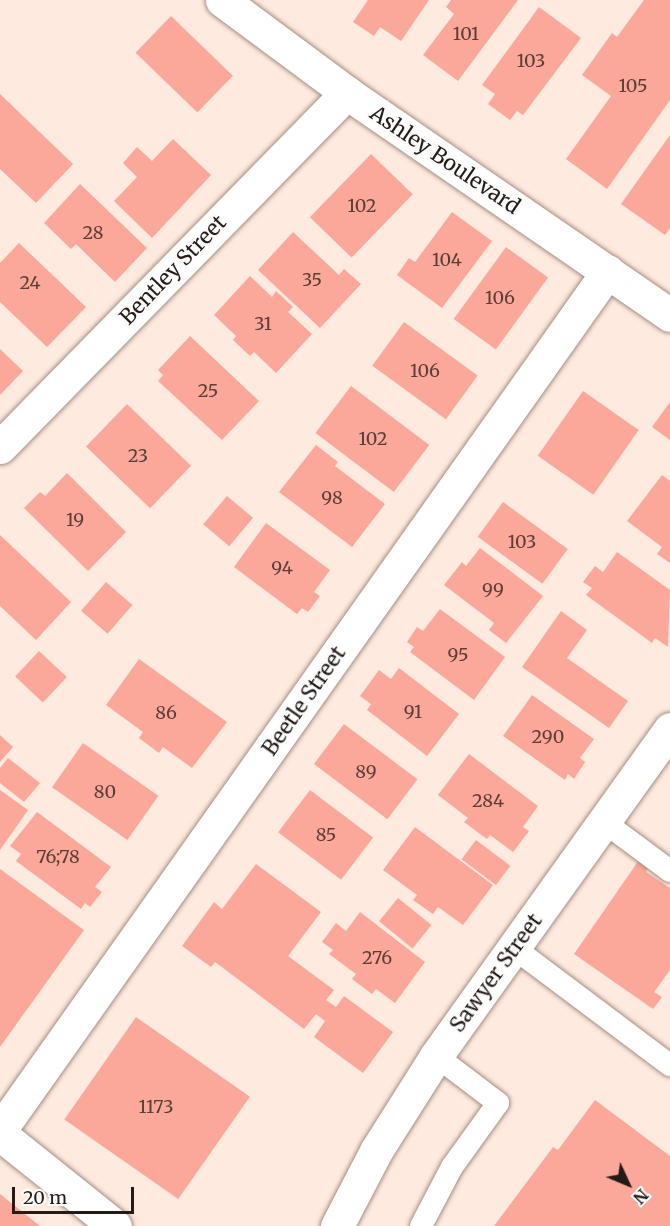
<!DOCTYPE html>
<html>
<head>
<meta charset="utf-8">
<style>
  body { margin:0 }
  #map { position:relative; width:670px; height:1226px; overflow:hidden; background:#ffeadf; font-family:Merriweather,serif }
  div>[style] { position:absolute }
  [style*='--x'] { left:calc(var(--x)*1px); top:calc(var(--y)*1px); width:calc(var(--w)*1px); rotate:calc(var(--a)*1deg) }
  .building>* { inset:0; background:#fba79a; transform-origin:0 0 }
  .roads { filter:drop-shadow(0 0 2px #a68e81) drop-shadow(0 0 2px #a68e81) }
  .service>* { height:22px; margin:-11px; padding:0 11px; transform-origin:11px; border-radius:11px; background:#fff }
  .minor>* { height:33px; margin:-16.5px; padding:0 16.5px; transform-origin:16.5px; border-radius:16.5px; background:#fff }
  .secondary>* { height:33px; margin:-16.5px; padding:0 16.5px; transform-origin:16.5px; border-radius:16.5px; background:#fff }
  span { translate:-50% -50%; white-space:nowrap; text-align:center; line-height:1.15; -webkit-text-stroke:6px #fcfcfc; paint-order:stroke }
  .number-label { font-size:18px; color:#5a3e37 }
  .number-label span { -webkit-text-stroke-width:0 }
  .street-label { font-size:21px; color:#241b16 }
  .north { position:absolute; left:598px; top:1154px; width:60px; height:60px; -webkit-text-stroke:4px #fcfcfc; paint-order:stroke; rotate:134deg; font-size:16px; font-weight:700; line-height:24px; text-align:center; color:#241b16 }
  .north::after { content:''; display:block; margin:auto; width:21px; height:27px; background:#241b16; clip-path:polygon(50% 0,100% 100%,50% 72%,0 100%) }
  .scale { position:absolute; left:12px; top:1187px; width:122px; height:27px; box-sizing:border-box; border:3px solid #241b16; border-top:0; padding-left:8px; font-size:18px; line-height:21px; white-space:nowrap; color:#241b16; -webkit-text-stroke:4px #fcfcfc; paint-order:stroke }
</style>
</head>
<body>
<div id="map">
  <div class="building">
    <div style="clip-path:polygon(368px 0,429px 0,401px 41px,380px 27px,374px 36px,353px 22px)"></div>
    <div style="clip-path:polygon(451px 0,518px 0,458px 81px,423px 55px,454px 14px,446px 7px)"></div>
    <div style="clip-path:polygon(644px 0,670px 0,670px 100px,607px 189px,566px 159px,611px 96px,582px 75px,612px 33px,617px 37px)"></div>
    <div style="clip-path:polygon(539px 7px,581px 38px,523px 115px,517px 111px,510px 120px,488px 104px,495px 94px,482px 85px)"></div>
    <div style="left:171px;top:16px;width:86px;height:51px;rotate:44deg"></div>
    <div style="clip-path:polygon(0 94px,73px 164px,36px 203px,0 169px)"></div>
    <div style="clip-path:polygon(670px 135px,670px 228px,665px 235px,621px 204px)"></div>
    <div style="clip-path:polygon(173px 139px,211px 175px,152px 238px,114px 201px,137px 177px,123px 163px,137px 147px,152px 161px)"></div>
    <div style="left:371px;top:154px;width:58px;height:88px;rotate:44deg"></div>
    <div style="clip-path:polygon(80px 184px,147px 248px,115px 282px,76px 244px,71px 249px,44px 223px)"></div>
    <div style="clip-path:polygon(452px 212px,492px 241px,442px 308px,397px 275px,409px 258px,415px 262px)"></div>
    <div style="clip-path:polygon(293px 232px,339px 275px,344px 269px,361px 284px,320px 328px,258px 270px)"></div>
    <div style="clip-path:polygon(19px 243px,86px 307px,47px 347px,0 302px,0 263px)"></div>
    <div style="left:506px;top:247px;width:52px;height:89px;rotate:36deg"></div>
    <div style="clip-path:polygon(250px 276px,272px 297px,276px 291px,293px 307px,288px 312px,312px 334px,276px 373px,254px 352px,250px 356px,233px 340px,236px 336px,214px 315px)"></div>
    <div style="left:404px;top:322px;width:91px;height:54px;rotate:36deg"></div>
    <div style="clip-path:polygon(190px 336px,259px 401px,222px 440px,158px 381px,163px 375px,158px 370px)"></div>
    <div style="clip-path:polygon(0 349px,23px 371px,0 395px)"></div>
    <div style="left:351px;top:386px;width:98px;height:59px;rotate:37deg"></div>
    <div style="left:583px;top:391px;width:68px;height:79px;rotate:35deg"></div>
    <div style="clip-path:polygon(670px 402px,670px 440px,652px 427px)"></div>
    <div style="left:127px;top:404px;width:89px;height:59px;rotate:44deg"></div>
    <div style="clip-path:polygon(316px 445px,338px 462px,335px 466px,385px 504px,352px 547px,279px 492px)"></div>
    <div style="clip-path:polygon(67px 473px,126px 532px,88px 571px,24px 508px,40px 492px,45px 496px)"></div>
    <div style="clip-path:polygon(662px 475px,670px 481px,670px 563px,657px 554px,662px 547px,627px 521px)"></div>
    <div style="left:227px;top:496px;width:34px;height:37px;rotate:40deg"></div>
    <div style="left:503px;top:502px;width:80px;height:43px;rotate:36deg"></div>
    <div style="clip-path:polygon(266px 523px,330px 570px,314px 592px,320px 596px,308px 612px,302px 608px,297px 614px,234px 567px)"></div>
    <div style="clip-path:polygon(0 535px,71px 602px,36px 640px,0 606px)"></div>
    <div style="clip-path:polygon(480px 548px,543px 596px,506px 643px,489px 630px,494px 623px,444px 585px,462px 562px,466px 566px)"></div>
    <div style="clip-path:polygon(617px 552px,670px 590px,668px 647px,655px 638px,652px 643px,586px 595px,592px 588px,583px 582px,595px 566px,603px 572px)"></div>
    <div style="left:106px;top:582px;width:35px;height:38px;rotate:41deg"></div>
    <div style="clip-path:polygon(440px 609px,505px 657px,474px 700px,410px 652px,414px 647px,407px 642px,417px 627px,423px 631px)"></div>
    <div style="clip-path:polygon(561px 611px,587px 630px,567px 658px,628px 701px,609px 728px,522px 667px)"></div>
    <div style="left:39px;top:651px;width:38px;height:35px;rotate:43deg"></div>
    <div style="clip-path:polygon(139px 659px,227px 722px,192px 768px,163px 747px,159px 753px,139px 738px,143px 732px,106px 705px)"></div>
    <div style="clip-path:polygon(399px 668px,459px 714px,427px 756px,367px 710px,371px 704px,360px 696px,379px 670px,391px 679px)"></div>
    <div style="clip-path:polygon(532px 695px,594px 739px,580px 758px,585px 762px,574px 779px,568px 774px,565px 780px,503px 736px)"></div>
    <div style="left:344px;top:724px;width:92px;height:50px;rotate:37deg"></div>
    <div style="clip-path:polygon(0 735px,13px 747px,0 762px)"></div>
    <div style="left:83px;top:743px;width:92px;height:54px;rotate:35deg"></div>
    <div style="clip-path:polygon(469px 754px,538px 806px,523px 827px,529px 831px,513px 852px,490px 835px,487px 839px,464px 822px,468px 818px,438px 795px)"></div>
    <div style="clip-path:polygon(8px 758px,40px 783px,24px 802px,0 783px,0 768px)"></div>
    <div style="clip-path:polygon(0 790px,28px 810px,0 850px)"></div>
    <div style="left:310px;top:790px;width:79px;height:53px;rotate:37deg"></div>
    <div style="clip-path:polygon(37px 812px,111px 867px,95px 887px,102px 892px,90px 907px,85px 903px,81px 909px,16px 861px,21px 854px,10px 846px)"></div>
    <div style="clip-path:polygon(415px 827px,493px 885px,463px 925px,438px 907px,433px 914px,413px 900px,417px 895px,383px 870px)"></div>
    <div style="left:476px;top:840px;width:43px;height:24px;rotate:37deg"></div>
    <div style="clip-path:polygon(639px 860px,649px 867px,646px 872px,670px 888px,670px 970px,654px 992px,662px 997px,653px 1009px,574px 954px)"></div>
    <div style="clip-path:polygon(256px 864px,321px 912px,288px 956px,334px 990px,326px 1000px,336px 1007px,344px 996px,393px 1032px,363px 1073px,314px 1037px,325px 1021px,316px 1014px,304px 1029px,215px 962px,211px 967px,182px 946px,214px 902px,222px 909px)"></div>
    <div style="clip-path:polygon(0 869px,84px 930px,0 1047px)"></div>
    <div style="left:398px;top:898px;width:43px;height:30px;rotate:39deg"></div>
    <div style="clip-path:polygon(360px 912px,425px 962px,395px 1003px,376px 989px,372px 994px,352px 979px,356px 974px,329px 954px,333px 950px,322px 942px,336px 923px,346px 931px)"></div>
    <div style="left:136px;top:1017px;width:139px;height:125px;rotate:35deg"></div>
    <div style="clip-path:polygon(595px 1100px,670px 1156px,670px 1226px,494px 1226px,553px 1147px,558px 1150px)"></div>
    <div style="clip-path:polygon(0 1194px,40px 1226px,0 1226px)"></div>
  </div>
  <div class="roads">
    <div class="service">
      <div style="--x:604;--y:822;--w:82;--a:36.6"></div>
      <div style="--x:514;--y:948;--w:195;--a:36.9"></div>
      <div style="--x:421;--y:1226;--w:67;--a:-62.3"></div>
      <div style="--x:452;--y:1167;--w:79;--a:-54.3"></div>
      <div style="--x:498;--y:1103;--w:78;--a:-142.8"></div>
    </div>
    <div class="minor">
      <div style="--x:0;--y:447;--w:496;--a:-45.6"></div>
      <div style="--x:0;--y:1130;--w:1052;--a:-54.71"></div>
    </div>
    <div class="secondary">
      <div style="--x:222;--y:0;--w:156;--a:36.6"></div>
      <div style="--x:347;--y:93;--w:392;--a:34.5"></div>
      <div style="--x:0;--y:1134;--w:147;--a:38.7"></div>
      <div style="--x:337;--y:1226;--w:85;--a:-62.5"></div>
      <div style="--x:376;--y:1151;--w:112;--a:-57.7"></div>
      <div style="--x:436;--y:1056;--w:402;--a:-54.4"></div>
    </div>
  </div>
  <div class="number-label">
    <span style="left:466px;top:34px">101</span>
    <span style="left:531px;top:61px">103</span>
    <span style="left:633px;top:86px">105</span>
    <span style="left:362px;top:206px">102</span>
    <span style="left:93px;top:233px">28</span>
    <span style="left:447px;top:260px">104</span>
    <span style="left:312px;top:280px">35</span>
    <span style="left:30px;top:283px">24</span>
    <span style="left:500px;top:298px">106</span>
    <span style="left:263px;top:324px">31</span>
    <span style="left:425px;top:371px">106</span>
    <span style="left:208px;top:391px">25</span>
    <span style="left:373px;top:439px">102</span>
    <span style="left:138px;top:456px">23</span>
    <span style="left:332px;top:498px">98</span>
    <span style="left:75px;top:520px">19</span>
    <span style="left:522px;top:542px">103</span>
    <span style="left:282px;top:568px">94</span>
    <span style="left:493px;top:590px">99</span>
    <span style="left:458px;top:655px">95</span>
    <span style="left:413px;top:712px">91</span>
    <span style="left:166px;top:713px">86</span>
    <span style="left:548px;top:737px">290</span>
    <span style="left:366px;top:772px">89</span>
    <span style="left:105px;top:792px">80</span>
    <span style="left:488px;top:801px">284</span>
    <span style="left:326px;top:835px">85</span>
    <span style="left:58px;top:857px">76;78</span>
    <span style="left:377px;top:958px">276</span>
    <span style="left:156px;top:1107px">1173</span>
  </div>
  <div class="street-label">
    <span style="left:445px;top:160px;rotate:34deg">Ashley Boulevard</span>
    <span style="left:173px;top:270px;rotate:-46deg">Bentley Street</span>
    <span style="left:304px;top:701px;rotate:-55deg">Beetle Street</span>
    <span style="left:496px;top:973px;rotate:-54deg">Sawyer Street</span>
  </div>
  <div class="north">N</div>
  <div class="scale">20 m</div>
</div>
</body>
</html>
